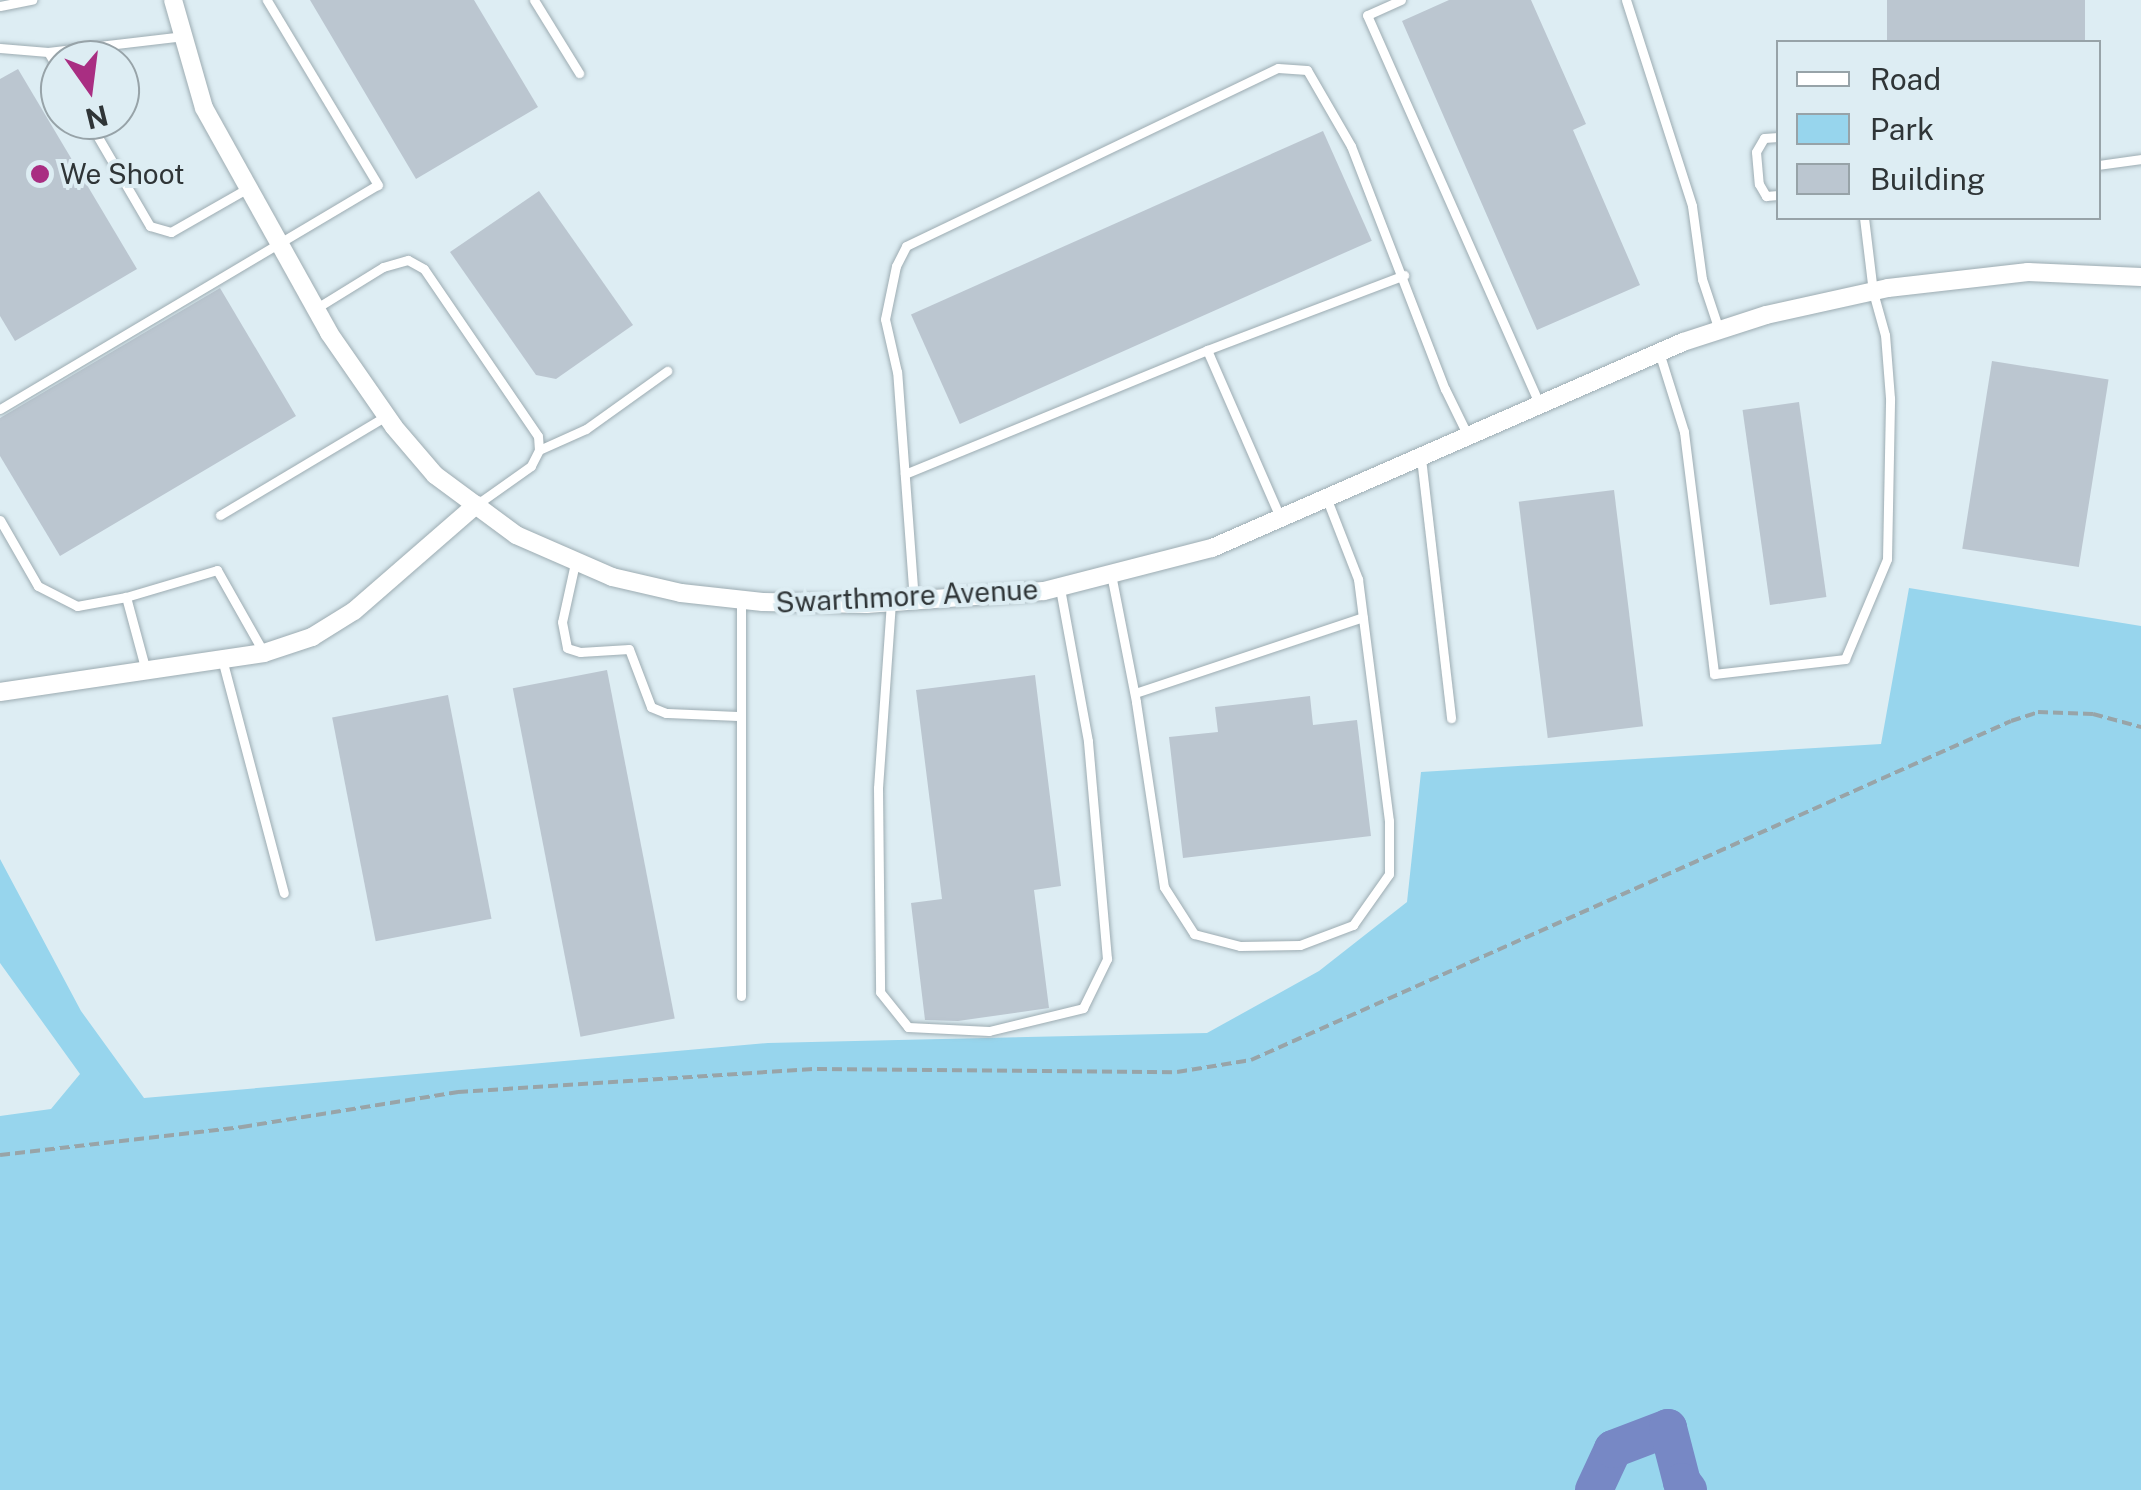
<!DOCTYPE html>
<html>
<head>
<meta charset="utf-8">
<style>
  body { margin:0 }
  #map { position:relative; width:2141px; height:1490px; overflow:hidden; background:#ddedf3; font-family:"Public Sans",sans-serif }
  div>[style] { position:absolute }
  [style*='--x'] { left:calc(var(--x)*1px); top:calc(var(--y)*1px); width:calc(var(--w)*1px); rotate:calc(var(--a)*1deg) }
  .green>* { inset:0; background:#97d5ed }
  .river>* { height:38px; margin:-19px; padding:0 19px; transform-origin:19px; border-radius:19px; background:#7788c5 }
  .building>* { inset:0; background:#bbc6d0; transform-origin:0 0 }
  .path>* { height:4px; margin-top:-2px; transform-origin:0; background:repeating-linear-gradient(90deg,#98a4a8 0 10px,transparent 0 15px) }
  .roads { filter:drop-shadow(0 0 2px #9dacb2) drop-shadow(0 0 2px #9dacb2) }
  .lane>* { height:9px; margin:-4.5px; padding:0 4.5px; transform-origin:4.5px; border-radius:4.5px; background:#fff }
  .street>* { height:18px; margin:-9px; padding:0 9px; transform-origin:9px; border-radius:9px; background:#fff }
  .dots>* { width:28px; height:28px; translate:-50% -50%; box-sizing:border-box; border:5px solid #ddedf3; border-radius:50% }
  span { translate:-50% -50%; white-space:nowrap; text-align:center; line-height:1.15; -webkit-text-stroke:8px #ddedf3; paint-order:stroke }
  .poi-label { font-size:28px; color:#2f3537 }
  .left { translate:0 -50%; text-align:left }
  .street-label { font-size:28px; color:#2f3537 }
  .legend { position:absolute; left:1776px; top:40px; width:325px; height:180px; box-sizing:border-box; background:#ddedf3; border:2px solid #97a3a8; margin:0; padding:12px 18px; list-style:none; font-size:30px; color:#2f3537 }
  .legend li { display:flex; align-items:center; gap:20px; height:50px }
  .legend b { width:50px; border:2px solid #97a3a8 }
  .north { position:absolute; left:40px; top:40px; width:100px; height:100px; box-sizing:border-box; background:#ddedf3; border:2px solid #97a3a8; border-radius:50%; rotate:166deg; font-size:28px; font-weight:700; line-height:40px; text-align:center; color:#2f3537 }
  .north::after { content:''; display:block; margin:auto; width:35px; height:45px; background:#a92e82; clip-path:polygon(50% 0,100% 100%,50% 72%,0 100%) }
</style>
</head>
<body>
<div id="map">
  <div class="green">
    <div style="clip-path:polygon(1909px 588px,2141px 626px,2141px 1490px,0 1490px,0 1116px,51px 1109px,80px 1074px,0 963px,0 859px,81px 1011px,144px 1098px,768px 1043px,1207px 1033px,1319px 971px,1407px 902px,1421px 772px,1881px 744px)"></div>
  </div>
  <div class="river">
    <div style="--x:1594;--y:1490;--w:45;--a:-65.1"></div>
    <div style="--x:1613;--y:1449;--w:59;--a:-20.9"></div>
    <div style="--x:1668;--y:1428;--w:56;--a:75.5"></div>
    <div style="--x:1682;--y:1482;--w:10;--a:53"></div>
  </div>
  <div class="building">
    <div style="clip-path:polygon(310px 0,474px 0,538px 107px,416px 179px)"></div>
    <div style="clip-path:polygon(1449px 0,1531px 0,1586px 124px,1573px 130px,1640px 285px,1537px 330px,1402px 21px)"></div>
    <div style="left:1887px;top:0;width:198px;height:42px"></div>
    <div style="clip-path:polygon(18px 69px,137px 269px,15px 341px,0 316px,0 79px)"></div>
    <div style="left:1323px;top:131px;width:120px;height:451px;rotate:66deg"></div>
    <div style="clip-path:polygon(539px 191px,633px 325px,556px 379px,536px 375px,450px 252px)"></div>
    <div style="clip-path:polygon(220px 288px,296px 416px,60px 556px,0 456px,0 418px)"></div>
    <div style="left:1992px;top:361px;width:118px;height:190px;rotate:9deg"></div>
    <div style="left:1799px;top:402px;width:197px;height:57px;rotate:82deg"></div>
    <div style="left:1614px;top:490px;width:238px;height:96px;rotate:83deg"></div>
    <div style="left:607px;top:670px;width:355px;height:96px;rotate:79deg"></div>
    <div style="clip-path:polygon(1035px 675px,1061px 886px,1034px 890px,1049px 1008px,958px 1021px,925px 1020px,911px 903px,942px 899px,916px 690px)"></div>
    <div style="left:448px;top:695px;width:228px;height:118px;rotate:79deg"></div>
    <div style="clip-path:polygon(1310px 696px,1313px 725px,1357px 720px,1371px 836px,1183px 858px,1169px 737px,1218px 732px,1215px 707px)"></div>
  </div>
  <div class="path">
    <div style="--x:0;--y:1155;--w:244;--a:-6.6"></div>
    <div style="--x:242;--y:1127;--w:219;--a:-9.2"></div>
    <div style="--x:458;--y:1092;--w:360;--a:-3.7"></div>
    <div style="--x:817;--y:1069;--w:360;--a:0.5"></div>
    <div style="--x:1177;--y:1072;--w:75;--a:-9.2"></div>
    <div style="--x:1251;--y:1060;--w:832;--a:-24.04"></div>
    <div style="--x:2011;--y:721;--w:28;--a:-18"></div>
    <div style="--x:2038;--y:712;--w:55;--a:2.1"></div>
    <div style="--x:2093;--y:714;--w:50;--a:15.2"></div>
  </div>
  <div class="roads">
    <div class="lane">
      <div style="--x:534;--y:0;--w:86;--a:58.3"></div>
      <div style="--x:1401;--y:0;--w:37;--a:156"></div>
      <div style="--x:1367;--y:15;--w:424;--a:66.1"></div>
      <div style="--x:1626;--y:0;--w:216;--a:72.2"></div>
      <div style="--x:1692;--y:206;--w:74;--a:82.2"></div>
      <div style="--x:1702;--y:279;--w:54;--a:71.6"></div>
      <div style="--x:0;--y:6;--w:33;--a:-11"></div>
      <div style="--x:0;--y:48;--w:48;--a:4.8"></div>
      <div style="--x:48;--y:52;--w:137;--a:-6.7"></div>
      <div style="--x:48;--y:52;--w:23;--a:59"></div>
      <div style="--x:88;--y:120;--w:123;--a:59.7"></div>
      <div style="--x:150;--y:226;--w:22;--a:16"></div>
      <div style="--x:171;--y:232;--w:89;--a:-29.7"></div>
      <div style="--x:1778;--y:137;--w:14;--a:176"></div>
      <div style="--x:1764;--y:138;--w:16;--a:120"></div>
      <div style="--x:1756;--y:152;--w:32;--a:85"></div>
      <div style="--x:1759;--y:184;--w:14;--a:60"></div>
      <div style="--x:1766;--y:196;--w:12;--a:-5"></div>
      <div style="--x:2098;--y:165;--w:43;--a:-7.9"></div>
      <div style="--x:315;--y:309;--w:80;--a:-31.7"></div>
      <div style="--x:383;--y:267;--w:26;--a:-16"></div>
      <div style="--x:408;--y:260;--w:18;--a:29"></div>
      <div style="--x:424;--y:269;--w:202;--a:55.7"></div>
      <div style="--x:538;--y:436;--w:14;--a:86"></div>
      <div style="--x:539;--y:450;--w:18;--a:117"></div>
      <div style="--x:531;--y:466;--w:67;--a:144.7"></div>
      <div style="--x:1207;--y:350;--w:182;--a:66.4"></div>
      <div style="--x:1659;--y:352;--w:84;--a:72.6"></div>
      <div style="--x:1684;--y:432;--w:244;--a:82.9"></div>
      <div style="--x:1714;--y:674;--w:132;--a:-6.5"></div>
      <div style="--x:1845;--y:659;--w:108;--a:-67.2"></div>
      <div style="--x:1887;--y:559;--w:161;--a:-88.9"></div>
      <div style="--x:1890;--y:398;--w:63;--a:-94.5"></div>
      <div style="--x:1885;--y:335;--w:45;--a:-105.6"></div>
      <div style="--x:1873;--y:292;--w:75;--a:-96.9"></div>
      <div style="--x:0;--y:409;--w:439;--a:-30.7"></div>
      <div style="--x:378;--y:185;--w:216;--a:-121"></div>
      <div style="--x:539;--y:450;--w:51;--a:-24.1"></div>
      <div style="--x:586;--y:429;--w:100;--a:-35.6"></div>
      <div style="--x:1421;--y:458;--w:262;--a:83.4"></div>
      <div style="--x:905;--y:474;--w:326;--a:-22.3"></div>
      <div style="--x:1207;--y:350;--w:211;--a:-20.8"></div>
      <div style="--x:220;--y:515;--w:193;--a:-30.8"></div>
      <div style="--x:0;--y:520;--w:76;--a:60.1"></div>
      <div style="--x:38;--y:586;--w:44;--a:27.1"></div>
      <div style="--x:77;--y:606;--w:50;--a:-10.4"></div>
      <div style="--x:575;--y:563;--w:60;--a:102.4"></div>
      <div style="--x:562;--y:622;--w:26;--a:79"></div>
      <div style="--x:567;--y:648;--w:14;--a:17"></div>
      <div style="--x:580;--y:652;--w:49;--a:-3.5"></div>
      <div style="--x:629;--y:649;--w:62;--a:69.2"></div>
      <div style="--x:651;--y:707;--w:16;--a:22"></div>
      <div style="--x:666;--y:713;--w:73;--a:2.4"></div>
      <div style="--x:1111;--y:574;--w:130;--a:78.9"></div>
      <div style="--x:1136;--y:702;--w:187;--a:81.4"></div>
      <div style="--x:1164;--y:887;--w:56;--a:57.4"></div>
      <div style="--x:1194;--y:934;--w:48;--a:14.6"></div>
      <div style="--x:1240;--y:946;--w:60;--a:-1"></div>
      <div style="--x:1300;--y:945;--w:57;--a:-20.7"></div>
      <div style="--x:1353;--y:925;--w:62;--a:-54.8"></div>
      <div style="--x:1389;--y:874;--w:53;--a:-90"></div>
      <div style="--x:1389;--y:821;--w:244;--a:-97.3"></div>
      <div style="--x:1358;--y:579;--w:88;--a:-111.3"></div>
      <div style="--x:741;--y:600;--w:396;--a:90"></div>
      <div style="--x:914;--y:601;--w:230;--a:-94.2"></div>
      <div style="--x:897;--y:372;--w:54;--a:-102.8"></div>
      <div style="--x:885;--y:319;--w:54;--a:-78.3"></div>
      <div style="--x:896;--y:266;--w:22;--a:-63"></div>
      <div style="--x:906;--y:246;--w:412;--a:-25.6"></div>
      <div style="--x:1278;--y:68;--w:29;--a:4"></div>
      <div style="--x:1307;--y:70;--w:88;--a:59.9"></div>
      <div style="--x:1351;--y:146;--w:261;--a:68.9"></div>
      <div style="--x:1445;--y:389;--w:50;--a:63.9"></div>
      <div style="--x:891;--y:602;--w:186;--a:94"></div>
      <div style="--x:878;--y:788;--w:204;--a:89.4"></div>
      <div style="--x:880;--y:992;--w:45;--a:51.3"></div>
      <div style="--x:908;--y:1027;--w:81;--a:2.8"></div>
      <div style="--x:989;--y:1031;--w:97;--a:-13.7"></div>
      <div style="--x:1083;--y:1008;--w:55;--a:-63.9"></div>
      <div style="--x:1107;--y:959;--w:219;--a:-95"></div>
      <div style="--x:1088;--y:741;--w:156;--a:-100.4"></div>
      <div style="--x:222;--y:659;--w:242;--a:75.2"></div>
      <div style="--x:146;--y:671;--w:77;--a:-105.1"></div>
      <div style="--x:126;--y:597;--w:95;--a:-16.5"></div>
      <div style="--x:217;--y:570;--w:95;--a:60.5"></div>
      <div style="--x:1135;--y:693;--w:240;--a:-18.4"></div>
    </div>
    <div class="street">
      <div style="--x:173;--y:0;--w:112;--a:74"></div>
      <div style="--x:204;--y:108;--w:257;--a:60.9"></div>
      <div style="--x:329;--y:333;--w:114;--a:55.3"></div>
      <div style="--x:394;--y:427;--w:63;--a:49.5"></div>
      <div style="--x:435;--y:475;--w:101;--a:36.5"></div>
      <div style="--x:516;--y:535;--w:105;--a:23.6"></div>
      <div style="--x:612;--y:577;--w:71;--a:13.1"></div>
      <div style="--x:681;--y:593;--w:82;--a:6.3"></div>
      <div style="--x:763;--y:602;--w:103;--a:1.1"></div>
      <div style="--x:866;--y:604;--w:178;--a:-4.2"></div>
      <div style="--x:1044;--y:591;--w:173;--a:-14.4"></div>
      <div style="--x:1212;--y:548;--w:514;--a:-23.62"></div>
      <div style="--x:1683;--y:342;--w:87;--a:-18"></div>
      <div style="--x:1766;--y:315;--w:125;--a:-12.5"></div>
      <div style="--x:1888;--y:288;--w:141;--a:-6.5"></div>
      <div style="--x:2028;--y:272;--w:113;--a:2.5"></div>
      <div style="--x:0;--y:692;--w:267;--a:-8.4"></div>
      <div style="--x:264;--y:653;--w:51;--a:-18.4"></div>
      <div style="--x:312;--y:637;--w:49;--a:-31.8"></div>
      <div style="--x:354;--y:611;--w:162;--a:-41"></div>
    </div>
  </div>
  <div class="dots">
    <div style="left:40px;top:174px;background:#a92e82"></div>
  </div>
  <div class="poi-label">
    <span class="left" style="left:60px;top:174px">We Shoot</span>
  </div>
  <div class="street-label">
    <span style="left:907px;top:596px;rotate:-3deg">Swarthmore Avenue</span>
  </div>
  <ul class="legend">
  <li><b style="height:12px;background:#fff"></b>Road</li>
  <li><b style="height:28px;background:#97d5ed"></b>Park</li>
  <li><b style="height:28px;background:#bbc6d0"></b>Building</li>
  </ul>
  <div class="north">N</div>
</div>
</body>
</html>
